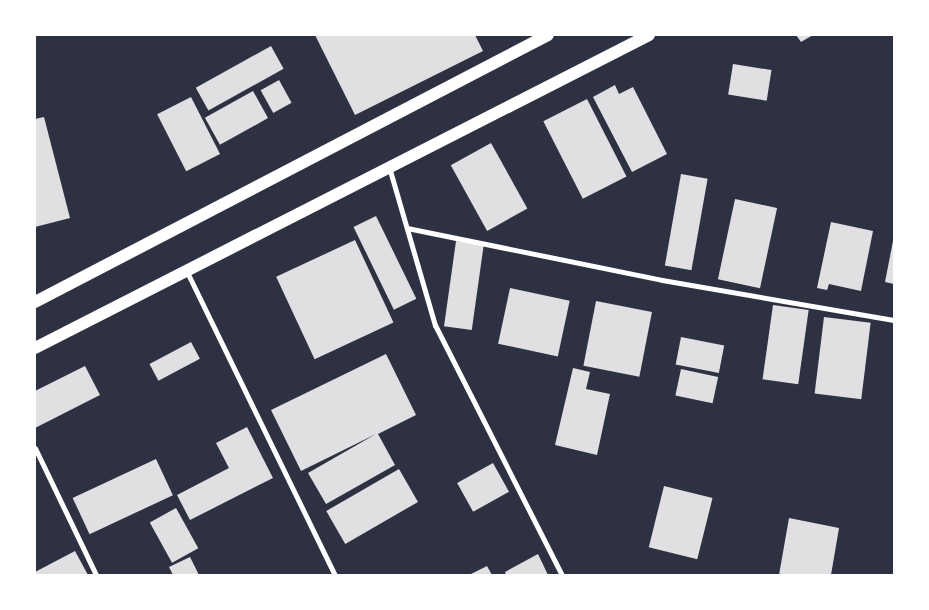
<!DOCTYPE html>
<html>
<head>
<meta charset="utf-8">
<style>
  body { margin:0 }
  #map { position:relative; width:929px; height:610px; overflow:hidden; background:#2d3142; font-family:"Public Sans",sans-serif }
  div>[style] { position:absolute }
  [style*='--x'] { left:calc(var(--x)*1px); top:calc(var(--y)*1px); width:calc(var(--w)*1px); rotate:calc(var(--a)*1deg) }
  .building>* { inset:0; background:#e0e0e3; transform-origin:0 0 }
  .minor>* { height:5px; margin:-2.5px; padding:0 2.5px; transform-origin:2.5px; border-radius:2.5px; background:#fff }
  .primary>* { height:12px; margin:-6px; padding:0 6px; transform-origin:6px; border-radius:6px; background:#fff }
  span { translate:-50% -50%; white-space:nowrap; text-align:center; line-height:1.15; -webkit-text-stroke:4.5px #fff; paint-order:stroke }
  .frame { position:absolute; inset:0; border:36px solid #fff; pointer-events:none }
</style>
</head>
<body>
<div id="map">
  <div class="building">
    <div style="clip-path:polygon(315px 35px,475px 35px,483px 51px,355px 115px)"></div>
    <div style="clip-path:polygon(796px 35px,813px 35px,801px 42px)"></div>
    <div style="left:271px;top:46px;width:26px;height:86px;rotate:61deg"></div>
    <div style="left:733px;top:64px;width:39px;height:31px;rotate:9deg"></div>
    <div style="left:279px;top:80px;width:26px;height:21px;rotate:61deg"></div>
    <div style="clip-path:polygon(615px 85px,619px 94px,633px 87px,667px 154px,632px 172px,593px 97px)"></div>
    <div style="left:253px;top:91px;width:31px;height:55px;rotate:61deg"></div>
    <div style="left:191px;top:97px;width:64px;height:38px;rotate:63deg"></div>
    <div style="left:587px;top:99px;width:87px;height:49px;rotate:63deg"></div>
    <div style="clip-path:polygon(44px 117px,70px 218px,35px 227px,35px 119px)"></div>
    <div style="left:491px;top:143px;width:75px;height:46px;rotate:61deg"></div>
    <div style="left:681px;top:174px;width:27px;height:93px;rotate:10deg"></div>
    <div style="left:735px;top:199px;width:43px;height:82px;rotate:12deg"></div>
    <div style="left:376px;top:216px;width:92px;height:25px;rotate:64deg"></div>
    <div style="clip-path:polygon(831px 222px,873px 231px,861px 291px,829px 284px,827px 290px,817px 288px)"></div>
    <div style="left:355px;top:240px;width:91px;height:87px;rotate:65deg"></div>
    <div style="left:456px;top:241px;width:28px;height:86px;rotate:8deg"></div>
    <div style="clip-path:polygon(893px 241px,894px 241px,894px 284px,885px 282px)"></div>
    <div style="left:510px;top:288px;width:61px;height:57px;rotate:12deg"></div>
    <div style="left:596px;top:301px;width:57px;height:66px;rotate:11deg"></div>
    <div style="left:773px;top:305px;width:36px;height:75px;rotate:8deg"></div>
    <div style="left:824px;top:317px;width:47px;height:77px;rotate:7deg"></div>
    <div style="left:681px;top:337px;width:44px;height:28px;rotate:11deg"></div>
    <div style="left:191px;top:342px;width:19px;height:47px;rotate:62deg"></div>
    <div style="clip-path:polygon(386px 354px,416px 415px,378px 434px,395px 465px,326px 504px,308px 473px,376px 434px,301px 471px,271px 410px)"></div>
    <div style="clip-path:polygon(85px 366px,100px 395px,35px 428px,35px 391px)"></div>
    <div style="clip-path:polygon(573px 368px,590px 372px,586px 389px,610px 394px,597px 455px,555px 445px)"></div>
    <div style="left:681px;top:369px;width:38px;height:27px;rotate:12deg"></div>
    <div style="clip-path:polygon(247px 427px,273px 478px,190px 520px,177px 495px,229px 468px,216px 443px)"></div>
    <div style="left:156px;top:459px;width:40px;height:92px;rotate:65deg"></div>
    <div style="left:493px;top:463px;width:33px;height:41px;rotate:61deg"></div>
    <div style="left:399px;top:469px;width:38px;height:84px;rotate:60deg"></div>
    <div style="left:664px;top:486px;width:50px;height:63px;rotate:14deg"></div>
    <div style="left:176px;top:508px;width:46px;height:30px;rotate:61deg"></div>
    <div style="clip-path:polygon(789px 518px,839px 528px,831px 575px,779px 575px)"></div>
    <div style="clip-path:polygon(75px 551px,88px 575px,35px 575px,35px 572px)"></div>
    <div style="clip-path:polygon(538px 554px,548px 575px,506px 575px,505px 572px)"></div>
    <div style="clip-path:polygon(190px 557px,199px 575px,173px 575px,169px 567px)"></div>
    <div style="clip-path:polygon(487px 566px,492px 575px,469px 575px)"></div>
  </div>
  <div class="minor">
    <div style="--x:389;--y:167;--w:165;--a:73.8"></div>
    <div style="--x:435;--y:325;--w:280;--a:63.1"></div>
    <div style="--x:407;--y:228;--w:260;--a:11.5"></div>
    <div style="--x:662;--y:280;--w:235;--a:9.8"></div>
    <div style="--x:187;--y:272;--w:337;--a:64"></div>
    <div style="--x:35;--y:448;--w:141;--a:64.3"></div>
  </div>
  <div class="primary">
    <div style="--x:35;--y:302;--w:578;--a:-27.5"></div>
    <div style="--x:35;--y:348;--w:689;--a:-27.01"></div>
  </div>
  <div class="frame"></div>
</div>
</body>
</html>
